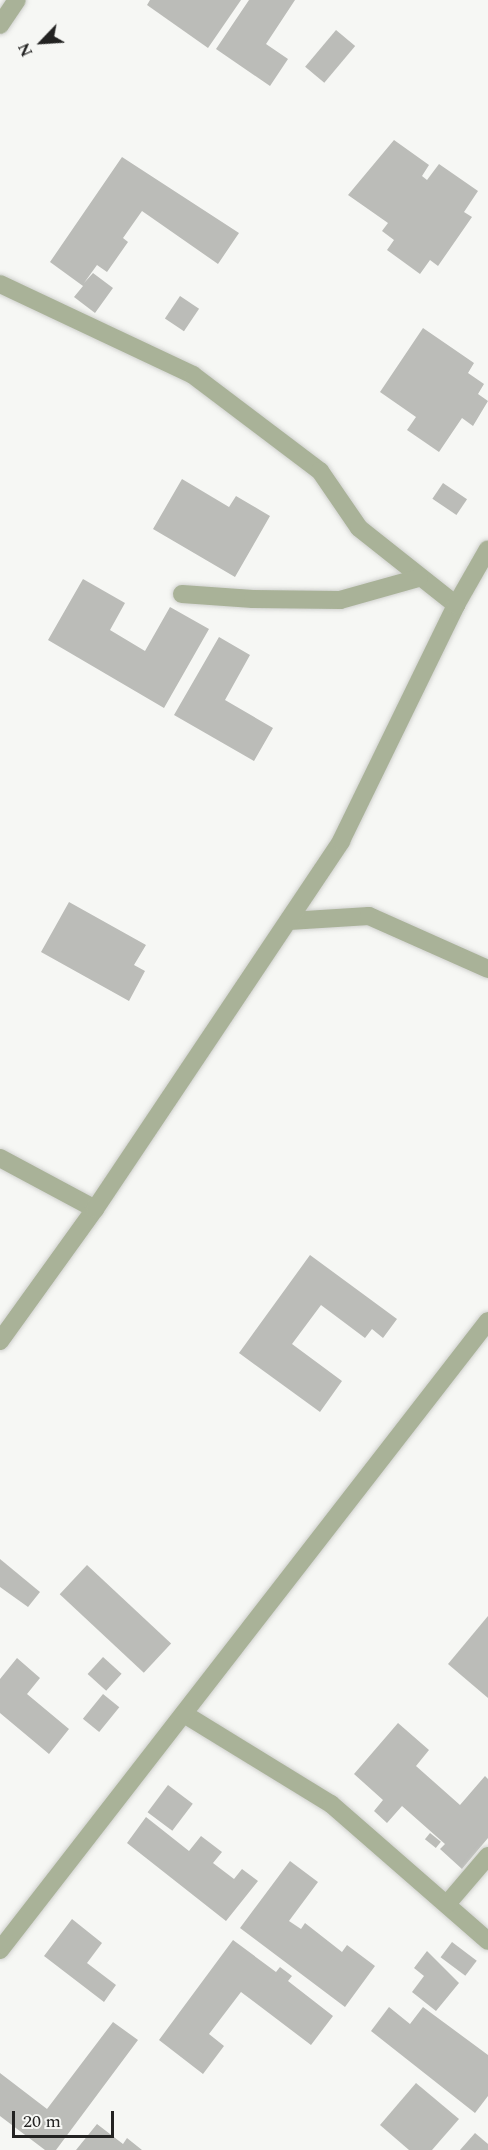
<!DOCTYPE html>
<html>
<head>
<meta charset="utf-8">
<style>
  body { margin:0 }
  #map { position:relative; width:488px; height:2150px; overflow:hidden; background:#f6f7f4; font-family:Spectral,serif }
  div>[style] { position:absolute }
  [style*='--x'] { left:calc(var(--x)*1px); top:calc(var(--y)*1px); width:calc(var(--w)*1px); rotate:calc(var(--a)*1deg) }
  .building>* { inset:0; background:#bbbcb8; transform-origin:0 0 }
  .roads { filter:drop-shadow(0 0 2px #d0d1ce) drop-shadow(0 0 2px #d0d1ce) }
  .street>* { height:18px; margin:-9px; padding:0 9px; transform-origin:9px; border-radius:9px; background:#a9b298 }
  span { translate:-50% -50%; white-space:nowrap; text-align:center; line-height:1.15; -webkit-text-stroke:4.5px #f6f7f4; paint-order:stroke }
  .north { position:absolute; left:12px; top:12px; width:60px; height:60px; -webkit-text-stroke:4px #f6f7f4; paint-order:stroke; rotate:245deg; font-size:16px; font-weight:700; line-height:24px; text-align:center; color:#232322 }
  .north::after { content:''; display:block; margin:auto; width:21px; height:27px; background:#232322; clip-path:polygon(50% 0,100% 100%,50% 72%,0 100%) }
  .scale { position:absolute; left:12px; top:2111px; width:102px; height:27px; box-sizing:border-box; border:3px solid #232322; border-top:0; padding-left:8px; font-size:18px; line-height:21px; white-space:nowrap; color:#232322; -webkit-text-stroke:4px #f6f7f4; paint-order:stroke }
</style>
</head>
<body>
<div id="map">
  <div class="building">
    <div style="clip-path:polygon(150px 0,241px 0,208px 48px,147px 5px)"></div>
    <div style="clip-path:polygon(249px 0,295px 0,266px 44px,288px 59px,270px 86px,216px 49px)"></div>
    <div style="left:336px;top:30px;width:25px;height:48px;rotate:40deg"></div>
    <div style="clip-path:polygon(394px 140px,429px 165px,422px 176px,427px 180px,439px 164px,478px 191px,464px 212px,472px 217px,438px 266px,430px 260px,420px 274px,387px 250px,394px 240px,382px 231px,388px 223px,348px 195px)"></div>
    <div style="clip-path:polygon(122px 157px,239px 233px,218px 264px,142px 211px,123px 238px,128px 242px,107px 272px,97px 265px,84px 283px,93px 273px,113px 288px,95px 313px,74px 297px,83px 286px,50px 262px)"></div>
    <div style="left:180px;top:296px;width:23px;height:27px;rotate:34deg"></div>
    <div style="clip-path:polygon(423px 328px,474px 363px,468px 373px,484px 384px,478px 394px,488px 401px,473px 426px,462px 418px,439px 452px,407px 430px,416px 417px,380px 392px)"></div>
    <div style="clip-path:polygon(182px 479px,229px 507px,236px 496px,270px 516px,235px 577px,153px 529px)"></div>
    <div style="left:443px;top:483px;width:29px;height:19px;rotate:34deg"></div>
    <div style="clip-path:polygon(83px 579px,125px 603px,110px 630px,145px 651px,170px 607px,209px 629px,164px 708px,48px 640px)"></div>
    <div style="clip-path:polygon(219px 637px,250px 655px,225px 700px,273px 728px,254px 761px,174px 715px)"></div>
    <div style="clip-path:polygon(69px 902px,146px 945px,134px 965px,145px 971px,129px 1001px,41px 952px)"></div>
    <div style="clip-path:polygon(310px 1255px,397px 1319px,383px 1338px,372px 1329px,365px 1338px,321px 1305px,292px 1344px,342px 1381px,320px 1412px,239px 1353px)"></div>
    <div style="clip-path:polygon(0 1559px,40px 1592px,28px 1607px,0 1587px)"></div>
    <div style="left:87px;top:1565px;width:115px;height:40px;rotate:43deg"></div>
    <div style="clip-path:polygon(488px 1616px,488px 1698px,448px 1664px)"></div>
    <div style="left:103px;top:1657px;width:25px;height:23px;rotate:42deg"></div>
    <div style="clip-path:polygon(17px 1658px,40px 1678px,27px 1694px,69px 1729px,49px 1754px,0 1713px,0 1679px)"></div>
    <div style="left:103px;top:1694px;width:21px;height:32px;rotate:39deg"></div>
    <div style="clip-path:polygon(398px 1723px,429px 1750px,416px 1766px,460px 1805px,485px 1776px,488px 1779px,488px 1838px,462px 1869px,440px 1849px,445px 1844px,402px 1806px,387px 1823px,374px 1811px,383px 1800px,354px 1774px)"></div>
    <div style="left:168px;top:1785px;width:31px;height:34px;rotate:37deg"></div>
    <div style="clip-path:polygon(146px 1817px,189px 1851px,201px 1836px,222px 1852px,213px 1863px,234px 1879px,242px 1869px,258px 1881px,226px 1921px,127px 1843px)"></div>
    <div style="left:430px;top:1833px;width:14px;height:8px;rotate:39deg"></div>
    <div style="clip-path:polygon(290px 1861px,318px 1882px,289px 1921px,301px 1929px,305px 1923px,342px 1952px,347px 1945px,375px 1966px,345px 2007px,240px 1928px)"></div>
    <div style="clip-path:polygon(72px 1919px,102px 1943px,87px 1963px,116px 1985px,104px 2002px,44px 1956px)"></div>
    <div style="clip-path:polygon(233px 1940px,276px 1972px,280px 1967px,292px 1976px,288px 1981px,333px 2016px,311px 2045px,241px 1992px,209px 2034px,224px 2046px,203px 2074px,159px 2040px)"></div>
    <div style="left:452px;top:1942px;width:31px;height:19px;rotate:37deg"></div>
    <div style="clip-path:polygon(427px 1951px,459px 1983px,436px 2011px,412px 1992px,424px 1976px,414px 1968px)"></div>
    <div style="clip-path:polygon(389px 2007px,410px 2024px,423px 2007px,488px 2055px,488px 2096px,475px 2113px,371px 2031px)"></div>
    <div style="clip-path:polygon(113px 2022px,138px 2040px,56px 2150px,45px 2150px,0 2116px,0 2073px,47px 2109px)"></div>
    <div style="clip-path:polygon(416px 2083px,459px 2119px,432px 2150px,409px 2150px,380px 2125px)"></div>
    <div style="clip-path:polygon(97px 2124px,123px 2144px,127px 2138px,142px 2150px,76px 2150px)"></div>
    <div style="clip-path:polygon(475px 2133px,488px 2144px,488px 2150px,460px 2150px)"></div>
  </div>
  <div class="roads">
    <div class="street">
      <div style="--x:0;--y:25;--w:30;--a:-56"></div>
      <div style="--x:0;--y:284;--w:213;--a:25.2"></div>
      <div style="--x:193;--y:375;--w:159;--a:37.1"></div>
      <div style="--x:320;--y:471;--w:69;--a:55.6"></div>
      <div style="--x:359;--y:528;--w:124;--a:38.4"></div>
      <div style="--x:182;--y:594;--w:71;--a:4"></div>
      <div style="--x:253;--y:599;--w:87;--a:0.7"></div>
      <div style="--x:340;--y:600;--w:82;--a:-15.6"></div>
      <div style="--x:289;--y:921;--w:80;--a:-3.6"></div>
      <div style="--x:369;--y:916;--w:130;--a:24"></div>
      <div style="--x:0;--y:1158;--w:108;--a:28.2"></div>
      <div style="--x:0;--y:1341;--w:163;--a:-54.3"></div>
      <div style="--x:95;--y:1209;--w:443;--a:-56.2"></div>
      <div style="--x:341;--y:841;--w:263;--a:-64"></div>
      <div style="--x:456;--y:605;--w:64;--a:-60.3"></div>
      <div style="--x:184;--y:1714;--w:172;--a:31.5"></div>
      <div style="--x:331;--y:1804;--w:208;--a:41.1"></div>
      <div style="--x:447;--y:1904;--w:63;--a:-49.5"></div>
      <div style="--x:0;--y:1950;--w:796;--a:-52.19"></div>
    </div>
  </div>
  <div class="north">N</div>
  <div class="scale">20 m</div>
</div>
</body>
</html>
